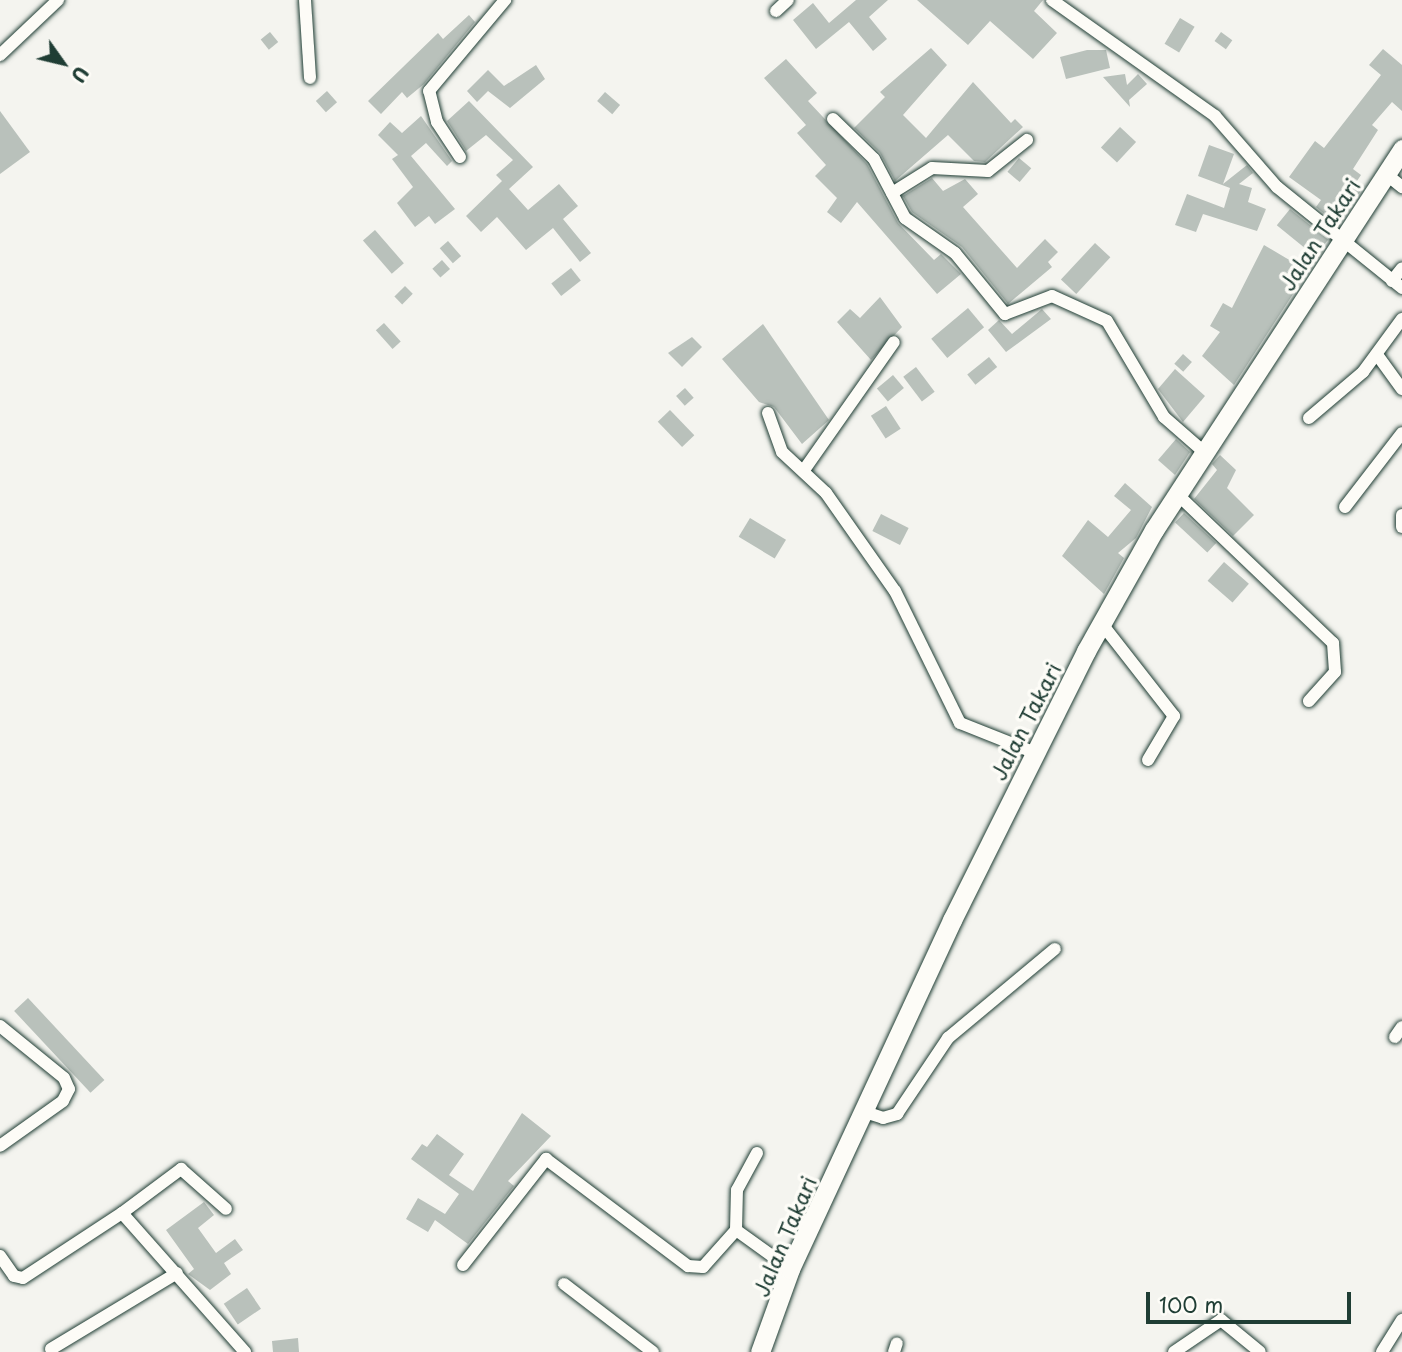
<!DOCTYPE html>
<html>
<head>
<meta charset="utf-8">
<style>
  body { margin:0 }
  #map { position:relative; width:1402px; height:1352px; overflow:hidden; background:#f4f4ef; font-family:"Playpen Sans",sans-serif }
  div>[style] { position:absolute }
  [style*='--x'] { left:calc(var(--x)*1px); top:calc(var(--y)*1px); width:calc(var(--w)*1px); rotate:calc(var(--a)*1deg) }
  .building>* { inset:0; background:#b9c1bb; transform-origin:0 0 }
  .roads { filter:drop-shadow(0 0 2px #1f3d34) drop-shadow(0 0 2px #1f3d34) }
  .street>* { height:12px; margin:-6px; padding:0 6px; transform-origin:6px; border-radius:6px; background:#fdfcf7 }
  .secondary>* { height:19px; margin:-9.5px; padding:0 9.5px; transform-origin:9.5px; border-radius:9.5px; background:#fdfcf7 }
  span { translate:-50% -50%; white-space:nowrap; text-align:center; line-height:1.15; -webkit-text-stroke:7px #fdfcf7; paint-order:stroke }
  .street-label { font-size:21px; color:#1f3d34 }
  .north { position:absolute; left:28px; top:28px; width:70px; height:70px; -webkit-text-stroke:5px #fdfcf7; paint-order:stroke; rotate:124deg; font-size:19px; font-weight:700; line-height:28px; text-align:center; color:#1f3d34 }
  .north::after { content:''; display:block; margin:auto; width:24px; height:32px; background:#1f3d34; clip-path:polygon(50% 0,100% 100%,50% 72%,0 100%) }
  .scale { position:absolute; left:1146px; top:1292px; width:205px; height:32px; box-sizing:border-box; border:4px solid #1f3d34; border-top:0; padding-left:9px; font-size:21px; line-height:24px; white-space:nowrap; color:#1f3d34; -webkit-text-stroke:5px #fdfcf7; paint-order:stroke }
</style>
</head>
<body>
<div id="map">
  <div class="building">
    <div style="clip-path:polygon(856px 0,888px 0,869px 17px,887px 39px,873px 51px,849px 22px,816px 49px,793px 20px,813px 3px,829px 23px)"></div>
    <div style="clip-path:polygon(917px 0,1043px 0,1034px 11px,1057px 33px,1033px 59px,990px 21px,968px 45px)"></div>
    <div style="clip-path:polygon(469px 15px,475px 22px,424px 84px,407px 98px,402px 92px,381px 114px,368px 101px,438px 33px,443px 39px)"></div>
    <div style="left:1180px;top:18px;width:17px;height:30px;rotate:31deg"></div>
    <div style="left:270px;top:32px;width:13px;height:12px;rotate:51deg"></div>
    <div style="left:1221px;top:32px;width:14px;height:11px;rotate:36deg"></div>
    <div style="clip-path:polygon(931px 48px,947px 65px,903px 115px,926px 138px,973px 82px,1011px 123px,1015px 119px,1023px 127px,985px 162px,974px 161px,948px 135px,895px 181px,880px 153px,854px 128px,885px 97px,880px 92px)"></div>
    <div style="clip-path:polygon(1383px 49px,1402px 65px,1402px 111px,1392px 102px,1372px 125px,1378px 130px,1353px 169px,1361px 175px,1355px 184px,1362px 189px,1338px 225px,1316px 207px,1321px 200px,1289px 177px,1315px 141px,1324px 148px,1381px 75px,1369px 65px)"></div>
    <div style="clip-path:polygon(1087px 50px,1106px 50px,1110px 68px,1066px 79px,1060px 57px)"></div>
    <div style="clip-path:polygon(786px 59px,817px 93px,808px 101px,867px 164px,898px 223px,934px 260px,941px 254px,961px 274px,937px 294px,857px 202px,841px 223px,827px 212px,837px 198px,815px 176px,826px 165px,797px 133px,806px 125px,764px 78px)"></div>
    <div style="clip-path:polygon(536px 65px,545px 79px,510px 108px,488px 91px,477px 102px,467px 91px,488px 70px,504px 86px)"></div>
    <div style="clip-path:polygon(1125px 74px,1127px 85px,1138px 74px,1147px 84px,1129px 100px,1130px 107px,1103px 77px)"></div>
    <div style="left:327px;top:91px;width:15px;height:15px;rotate:48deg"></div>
    <div style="left:605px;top:92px;width:20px;height:12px;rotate:41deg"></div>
    <div style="clip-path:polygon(469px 101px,533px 167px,509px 189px,528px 210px,559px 184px,578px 206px,563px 219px,591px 253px,580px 262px,553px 228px,526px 250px,497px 217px,481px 232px,466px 216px,502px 181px,496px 175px,513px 160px,486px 135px,466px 151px,447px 121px)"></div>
    <div style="clip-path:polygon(0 111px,30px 152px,0 174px)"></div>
    <div style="clip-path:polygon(421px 116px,452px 161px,447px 166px,426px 143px,411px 156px,455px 209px,435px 224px,429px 216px,415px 227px,397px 203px,413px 187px,392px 159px,398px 155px,378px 135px,390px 122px,402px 133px)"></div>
    <div style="left:1120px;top:127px;width:22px;height:28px;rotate:43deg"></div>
    <div style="clip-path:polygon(1209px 145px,1234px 154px,1223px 184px,1247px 165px,1253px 173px,1239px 184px,1252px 188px,1248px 202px,1266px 209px,1257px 231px,1203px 214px,1196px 232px,1175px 225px,1187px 194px,1224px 208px,1230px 188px,1198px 176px)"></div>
    <div style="left:1019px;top:158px;width:16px;height:18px;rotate:40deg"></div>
    <div style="clip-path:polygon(932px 178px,943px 191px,965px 179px,978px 194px,963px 207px,1017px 268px,1045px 239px,1058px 252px,1048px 262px,1052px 267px,1008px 304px,962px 247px,912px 212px,903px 196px)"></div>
    <div style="left:1290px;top:209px;width:49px;height:21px;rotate:39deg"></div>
    <div style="left:375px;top:230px;width:44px;height:16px;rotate:49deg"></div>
    <div style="left:448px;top:241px;width:20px;height:11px;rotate:49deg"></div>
    <div style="left:1095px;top:243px;width:21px;height:50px;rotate:43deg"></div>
    <div style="clip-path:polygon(1264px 245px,1308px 271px,1234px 385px,1202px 356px,1220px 332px,1210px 326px,1223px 303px,1232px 308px)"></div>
    <div style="left:442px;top:260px;width:12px;height:13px;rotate:48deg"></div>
    <div style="left:571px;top:268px;width:16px;height:25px;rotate:52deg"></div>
    <div style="left:405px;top:286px;width:11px;height:15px;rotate:45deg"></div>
    <div style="clip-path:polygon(880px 297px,902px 327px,871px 360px,837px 322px,850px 309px,860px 318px)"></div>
    <div style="left:968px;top:308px;width:25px;height:48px;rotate:50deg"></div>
    <div style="clip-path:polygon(1042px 309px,1051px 319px,1006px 352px,988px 330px,999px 320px,1012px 334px)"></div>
    <div style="left:384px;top:323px;width:25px;height:11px;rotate:48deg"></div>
    <div style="clip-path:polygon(763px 324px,829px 420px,802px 444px,774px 407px,759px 402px,722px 359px)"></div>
    <div style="clip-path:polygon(692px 337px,702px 347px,682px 367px,668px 353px)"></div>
    <div style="left:1183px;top:354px;width:12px;height:13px;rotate:42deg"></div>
    <div style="left:989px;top:357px;width:13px;height:28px;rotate:51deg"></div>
    <div style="left:916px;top:367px;width:31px;height:16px;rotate:53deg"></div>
    <div style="clip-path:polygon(1175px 369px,1205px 396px,1183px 422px,1158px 389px)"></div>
    <div style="left:893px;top:375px;width:17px;height:21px;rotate:50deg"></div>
    <div style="left:685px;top:388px;width:13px;height:12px;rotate:48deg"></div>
    <div style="left:886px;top:406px;width:27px;height:18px;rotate:57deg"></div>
    <div style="left:670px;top:410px;width:35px;height:17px;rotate:46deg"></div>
    <div style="clip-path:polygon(1176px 439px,1190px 452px,1175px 475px,1158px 460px)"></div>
    <div style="clip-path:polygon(1220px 455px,1236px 470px,1227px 488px,1254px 515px,1233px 536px,1194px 499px,1217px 470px,1212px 464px)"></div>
    <div style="clip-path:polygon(1125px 483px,1152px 507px,1136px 538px,1118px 553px,1124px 558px,1104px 594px,1062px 556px,1088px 520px,1108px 537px,1131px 510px,1114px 496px)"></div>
    <div style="left:1184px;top:513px;width:44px;height:13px;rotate:43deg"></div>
    <div style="left:881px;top:514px;width:31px;height:19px;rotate:27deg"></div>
    <div style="left:750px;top:518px;width:42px;height:22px;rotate:31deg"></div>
    <div style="left:1224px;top:562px;width:33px;height:25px;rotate:41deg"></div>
    <div style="left:28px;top:998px;width:112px;height:19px;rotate:47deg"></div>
    <div style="clip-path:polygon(522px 1113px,551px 1136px,508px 1181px,514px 1186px,468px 1244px,435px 1220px,428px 1232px,406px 1219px,418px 1198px,445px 1214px,459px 1194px,411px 1159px,422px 1144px,427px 1147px,437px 1134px,464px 1154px,449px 1175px,473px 1191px)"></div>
    <div style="clip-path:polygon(204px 1202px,214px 1215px,198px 1228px,216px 1253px,235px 1239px,243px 1250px,224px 1263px,231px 1274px,210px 1290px,188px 1274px,194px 1269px,166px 1230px)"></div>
    <div style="left:247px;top:1288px;width:25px;height:28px;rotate:56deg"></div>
    <div style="clip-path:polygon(298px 1338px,299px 1352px,273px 1352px,272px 1341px)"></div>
  </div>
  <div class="roads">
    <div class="street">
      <div style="--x:305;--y:0;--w:78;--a:86.3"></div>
      <div style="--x:1052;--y:0;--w:200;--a:35.4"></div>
      <div style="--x:1215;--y:116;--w:94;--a:48.9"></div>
      <div style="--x:1277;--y:187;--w:161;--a:38.9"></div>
      <div style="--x:776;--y:11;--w:16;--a:-43"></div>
      <div style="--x:0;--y:55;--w:80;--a:-43.5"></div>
      <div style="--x:833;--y:119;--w:57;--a:44.3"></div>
      <div style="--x:874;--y:159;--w:67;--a:62.3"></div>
      <div style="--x:905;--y:218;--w:61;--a:35"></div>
      <div style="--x:955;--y:253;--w:79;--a:50.7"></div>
      <div style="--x:1005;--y:314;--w:50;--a:-21"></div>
      <div style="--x:1052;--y:296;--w:60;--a:24.4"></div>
      <div style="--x:1107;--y:321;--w:112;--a:59.3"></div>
      <div style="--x:1164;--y:417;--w:52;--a:41.1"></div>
      <div style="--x:460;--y:157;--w:42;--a:-123.3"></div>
      <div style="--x:437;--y:122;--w:32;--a:-104"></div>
      <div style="--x:429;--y:91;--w:119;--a:-50.1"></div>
      <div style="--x:1386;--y:174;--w:21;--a:39"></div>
      <div style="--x:892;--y:193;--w:47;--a:-32"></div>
      <div style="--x:932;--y:168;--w:56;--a:3.1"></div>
      <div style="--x:988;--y:171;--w:50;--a:-38.5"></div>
      <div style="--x:1392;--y:281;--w:16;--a:-52"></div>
      <div style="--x:1378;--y:356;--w:41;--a:54"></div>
      <div style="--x:768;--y:413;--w:41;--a:70.3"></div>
      <div style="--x:782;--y:452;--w:60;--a:43"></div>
      <div style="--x:826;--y:493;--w:120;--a:54.9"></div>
      <div style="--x:895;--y:591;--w:147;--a:63.8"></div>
      <div style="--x:960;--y:723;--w:79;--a:21.7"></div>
      <div style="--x:1309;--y:418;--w:71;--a:-40.4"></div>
      <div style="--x:1363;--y:372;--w:66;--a:-53.7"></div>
      <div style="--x:804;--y:470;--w:156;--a:-54.9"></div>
      <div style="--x:1177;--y:494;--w:216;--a:43.7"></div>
      <div style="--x:1333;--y:643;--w:29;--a:86"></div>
      <div style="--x:1335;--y:672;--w:39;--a:132"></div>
      <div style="--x:1345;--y:507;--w:93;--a:-52.4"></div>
      <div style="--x:1402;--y:515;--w:12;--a:90"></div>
      <div style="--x:1102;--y:624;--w:117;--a:52"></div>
      <div style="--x:1174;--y:716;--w:51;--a:120.6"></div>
      <div style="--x:0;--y:1026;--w:82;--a:39.1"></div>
      <div style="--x:64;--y:1078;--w:12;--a:66"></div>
      <div style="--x:69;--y:1089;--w:13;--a:117"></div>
      <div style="--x:63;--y:1101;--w:77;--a:144.5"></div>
      <div style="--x:1395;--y:1037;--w:12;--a:-55"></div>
      <div style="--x:865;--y:1112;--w:19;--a:18"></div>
      <div style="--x:883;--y:1118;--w:15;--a:-16"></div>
      <div style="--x:897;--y:1114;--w:92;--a:-56.1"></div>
      <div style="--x:948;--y:1038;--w:139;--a:-39.8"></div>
      <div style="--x:122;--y:1213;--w:74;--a:-36.7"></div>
      <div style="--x:181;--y:1169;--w:60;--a:41.6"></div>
      <div style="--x:736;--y:1230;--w:40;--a:-88.6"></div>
      <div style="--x:737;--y:1190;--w:42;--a:-61.6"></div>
      <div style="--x:0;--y:1256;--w:24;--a:55"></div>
      <div style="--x:14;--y:1276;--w:9;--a:13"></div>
      <div style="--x:23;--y:1278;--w:118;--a:-33.3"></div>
      <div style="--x:122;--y:1213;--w:186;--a:48.5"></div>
      <div style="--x:463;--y:1265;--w:135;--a:-51.9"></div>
      <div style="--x:546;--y:1159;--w:178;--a:37"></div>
      <div style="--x:688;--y:1266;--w:15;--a:4"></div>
      <div style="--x:703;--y:1267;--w:50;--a:-48.3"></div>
      <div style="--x:736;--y:1230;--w:67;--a:35.8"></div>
      <div style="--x:564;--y:1284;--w:112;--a:37.4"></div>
      <div style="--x:51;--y:1349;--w:147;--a:-31.1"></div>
      <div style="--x:894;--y:1352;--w:9;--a:-72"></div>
      <div style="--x:1174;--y:1352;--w:57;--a:-34.2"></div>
      <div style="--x:1221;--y:1320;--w:50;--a:39.4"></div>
      <div style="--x:1382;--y:1352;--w:38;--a:-58"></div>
    </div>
    <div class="secondary">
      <div style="--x:760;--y:1352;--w:88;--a:-70.1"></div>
      <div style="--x:790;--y:1269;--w:385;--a:-65.1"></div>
      <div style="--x:952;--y:920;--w:301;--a:-63.5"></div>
      <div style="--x:1086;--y:651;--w:139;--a:-60.7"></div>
      <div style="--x:1154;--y:530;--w:455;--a:-56.9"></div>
    </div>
  </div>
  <div class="street-label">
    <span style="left:1319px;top:234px;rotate:-57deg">Jalan Takari</span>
    <span style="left:1025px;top:721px;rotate:-63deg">Jalan Takari</span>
    <span style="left:784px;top:1236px;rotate:-67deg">Jalan Takari</span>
  </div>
  <div class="north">U</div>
  <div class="scale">100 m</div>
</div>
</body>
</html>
